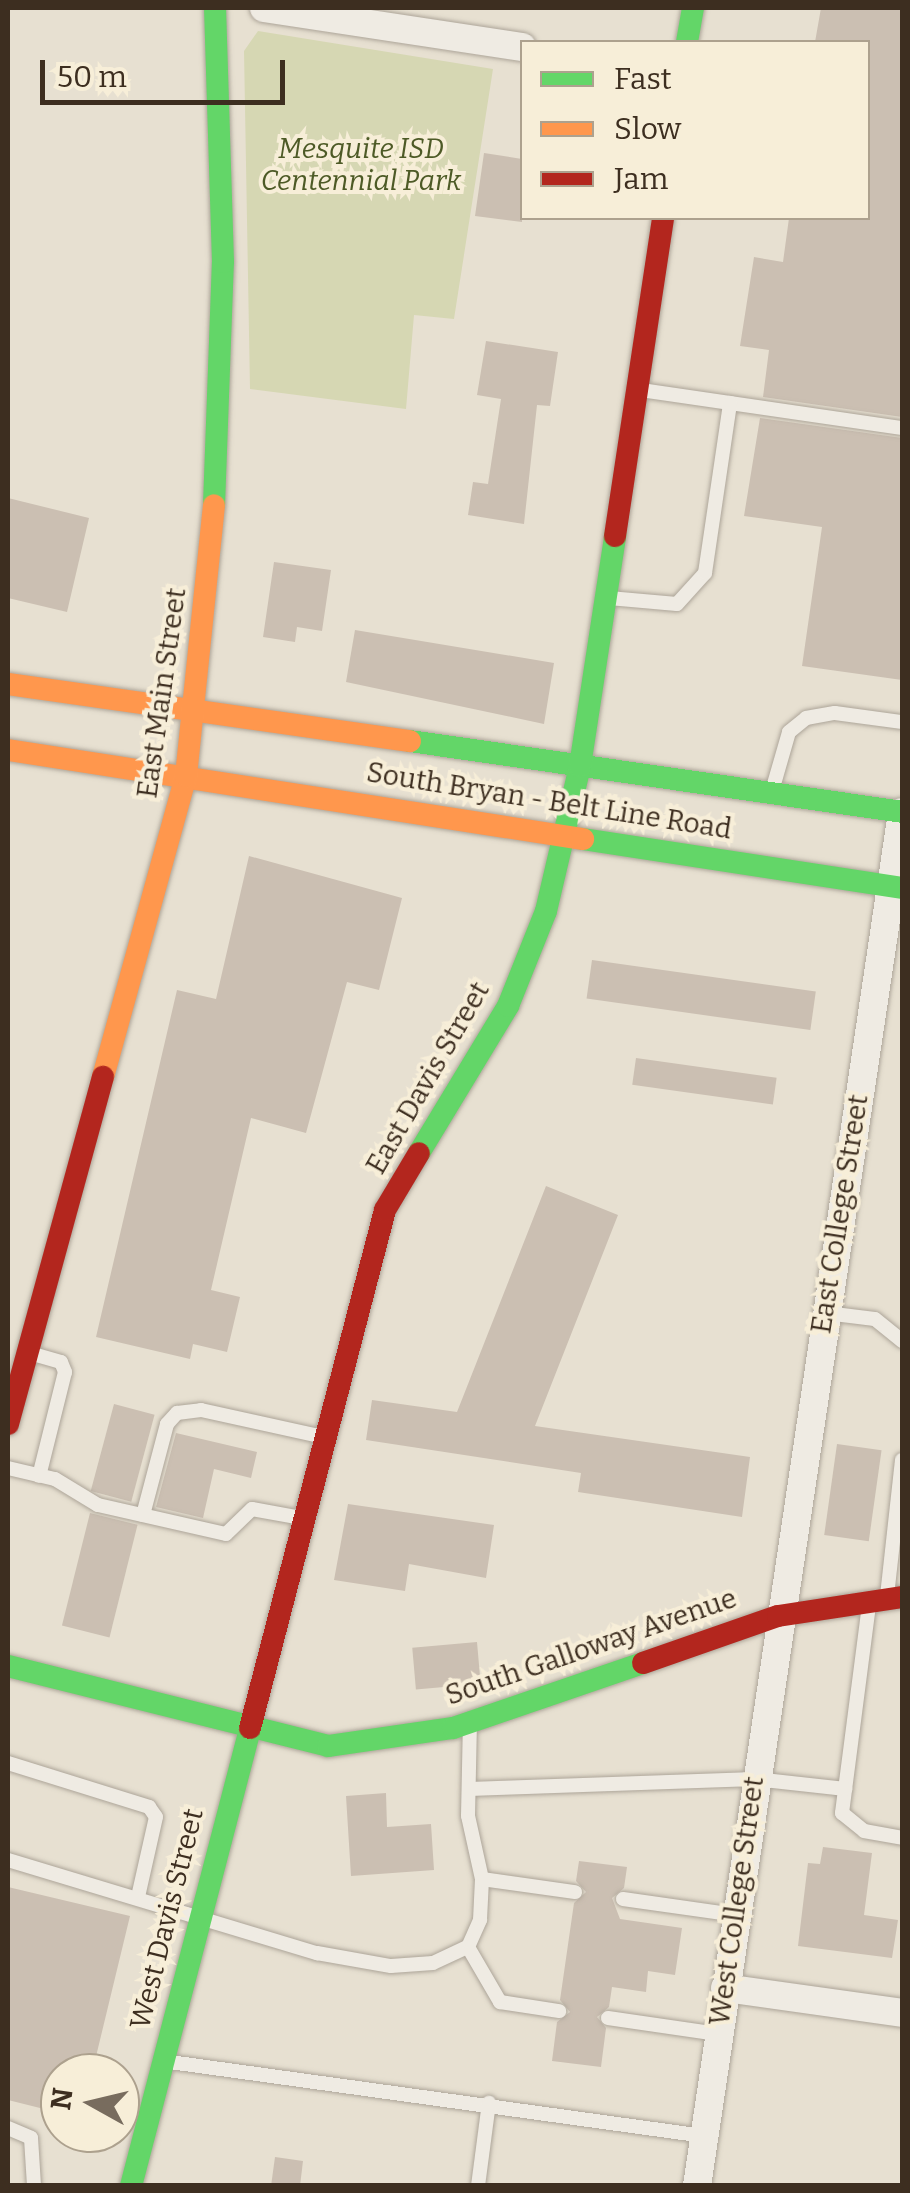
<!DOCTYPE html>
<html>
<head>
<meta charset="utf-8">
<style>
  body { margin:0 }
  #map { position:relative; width:910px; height:2193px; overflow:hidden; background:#e7e0d1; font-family:Bitter,serif }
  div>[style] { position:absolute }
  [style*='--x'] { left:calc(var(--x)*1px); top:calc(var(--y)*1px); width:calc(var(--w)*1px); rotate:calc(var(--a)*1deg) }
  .green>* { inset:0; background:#d6d7b3 }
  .building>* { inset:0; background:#cbbfb2; transform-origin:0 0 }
  .roads { filter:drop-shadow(0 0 2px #ada599) drop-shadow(0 0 2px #ada599) }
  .lane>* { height:14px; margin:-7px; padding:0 7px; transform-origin:7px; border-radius:7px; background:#efebe3 }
  .street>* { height:28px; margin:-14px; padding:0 14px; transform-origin:14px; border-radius:14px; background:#efebe3 }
  .fast>* { height:22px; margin:-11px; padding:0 11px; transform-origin:11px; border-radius:11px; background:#63d668 }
  .slow>* { height:22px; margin:-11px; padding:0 11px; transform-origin:11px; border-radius:11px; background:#ff974d }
  .jam>* { height:22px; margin:-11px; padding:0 11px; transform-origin:11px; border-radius:11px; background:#b3261e }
  span { translate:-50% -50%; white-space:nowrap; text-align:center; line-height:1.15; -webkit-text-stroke:8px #f7eed8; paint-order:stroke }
  .park-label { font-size:28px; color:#4d5a26; font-style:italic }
  .street-label { font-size:28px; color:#3d2e20 }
  .frame { position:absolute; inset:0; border:10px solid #3d2e20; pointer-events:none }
  .legend { position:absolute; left:520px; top:40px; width:350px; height:180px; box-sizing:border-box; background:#f7eed8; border:2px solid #ada18e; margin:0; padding:12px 18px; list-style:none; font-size:30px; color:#3d2e20 }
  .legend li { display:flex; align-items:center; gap:20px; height:50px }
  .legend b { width:50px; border:2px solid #ada18e }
  .north { position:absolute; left:40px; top:2053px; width:100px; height:100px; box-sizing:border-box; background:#f7eed8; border:2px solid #ada18e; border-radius:50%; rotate:278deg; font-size:28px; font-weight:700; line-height:40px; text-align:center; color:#3d2e20 }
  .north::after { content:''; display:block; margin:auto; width:35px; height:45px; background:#786c5e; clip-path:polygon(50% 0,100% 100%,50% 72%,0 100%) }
  .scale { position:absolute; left:40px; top:60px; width:245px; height:45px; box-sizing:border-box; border:5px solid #3d2e20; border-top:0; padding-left:12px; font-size:30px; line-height:35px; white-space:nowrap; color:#3d2e20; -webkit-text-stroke:8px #f7eed8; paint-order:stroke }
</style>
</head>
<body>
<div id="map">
  <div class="green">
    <div style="clip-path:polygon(258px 31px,493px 69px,454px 319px,414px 315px,406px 409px,250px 389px,244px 51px)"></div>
  </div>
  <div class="building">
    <div style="clip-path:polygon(821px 8px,902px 8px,902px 417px,763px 397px,769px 350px,740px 346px,754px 257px,783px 262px,789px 218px,868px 218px,868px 42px,815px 42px)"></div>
    <div style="clip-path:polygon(484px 153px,522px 159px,522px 222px,475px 216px)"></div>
    <div style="clip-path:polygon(486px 341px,558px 352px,550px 406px,537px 405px,524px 524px,468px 515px,473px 482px,488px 484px,501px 399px,477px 395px)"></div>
    <div style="clip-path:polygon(760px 418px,902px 438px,902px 680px,802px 666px,822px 527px,744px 516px)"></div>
    <div style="clip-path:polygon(8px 498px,89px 518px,67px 612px,8px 598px)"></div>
    <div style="clip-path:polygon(274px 562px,331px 570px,322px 631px,297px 627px,295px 642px,263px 637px)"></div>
    <div style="clip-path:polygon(355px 630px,554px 663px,544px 724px,346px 682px)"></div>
    <div style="clip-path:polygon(249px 856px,402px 898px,379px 990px,347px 982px,306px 1133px,251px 1118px,211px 1290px,240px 1297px,227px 1352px,193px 1344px,190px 1359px,96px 1337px,177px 990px,216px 999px)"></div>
    <div style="left:592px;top:960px;width:226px;height:39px;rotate:8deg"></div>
    <div style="left:636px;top:1058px;width:142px;height:27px;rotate:8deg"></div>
    <div style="clip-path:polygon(546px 1186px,618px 1215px,535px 1426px,750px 1457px,742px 1517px,578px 1492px,581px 1473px,366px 1440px,372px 1400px,457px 1412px)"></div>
    <div style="left:114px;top:1404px;width:42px;height:90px;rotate:15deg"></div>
    <div style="clip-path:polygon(176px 1433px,257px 1452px,251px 1478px,214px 1469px,203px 1518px,156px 1507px)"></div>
    <div style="left:837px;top:1444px;width:45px;height:92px;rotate:8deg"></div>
    <div style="clip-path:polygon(348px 1504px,494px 1525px,486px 1578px,409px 1564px,405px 1591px,334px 1580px)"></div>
    <div style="left:90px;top:1513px;width:49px;height:116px;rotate:14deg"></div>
    <div style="left:477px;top:1642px;width:42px;height:65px;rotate:85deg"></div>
    <div style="clip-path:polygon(386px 1793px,387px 1827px,431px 1824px,434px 1870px,351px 1876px,346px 1796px)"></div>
    <div style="clip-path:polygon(823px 1847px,872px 1853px,864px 1915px,898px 1920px,892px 1958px,798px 1946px,808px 1863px,820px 1864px)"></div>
    <div style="clip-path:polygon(579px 1861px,627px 1867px,624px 1888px,612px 1898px,620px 1919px,682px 1928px,675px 1975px,648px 1971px,646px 1992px,612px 1987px,609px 2007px,597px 2017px,606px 2028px,601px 2067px,552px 2061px,557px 2022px,570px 2012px,560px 2000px,574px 1903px,586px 1892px,576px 1881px)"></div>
    <div style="clip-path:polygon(8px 1887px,130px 1916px,92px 2073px,60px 2073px,60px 2113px,8px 2100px)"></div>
    <div style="clip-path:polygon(275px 2157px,303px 2161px,300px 2186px,271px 2186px)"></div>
  </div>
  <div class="roads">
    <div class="lane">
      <div style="--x:641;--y:390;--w:264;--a:8.3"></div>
      <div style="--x:609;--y:598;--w:68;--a:5"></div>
      <div style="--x:677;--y:604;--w:42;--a:-47.9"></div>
      <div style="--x:705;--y:573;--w:172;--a:-81.6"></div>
      <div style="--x:772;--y:791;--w:61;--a:-73.9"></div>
      <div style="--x:789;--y:732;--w:22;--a:-39"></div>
      <div style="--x:806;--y:718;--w:29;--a:-10"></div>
      <div style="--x:835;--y:713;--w:68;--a:7.7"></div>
      <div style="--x:826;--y:1313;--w:49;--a:7"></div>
      <div style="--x:875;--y:1319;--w:35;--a:39"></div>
      <div style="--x:33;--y:1354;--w:29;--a:16"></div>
      <div style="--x:61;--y:1362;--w:11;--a:68"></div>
      <div style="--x:65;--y:1372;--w:107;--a:104"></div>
      <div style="--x:8;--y:1468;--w:48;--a:13.2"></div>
      <div style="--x:55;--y:1479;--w:50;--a:31.2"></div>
      <div style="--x:98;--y:1505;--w:131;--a:12.8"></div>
      <div style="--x:226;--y:1534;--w:36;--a:-44"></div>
      <div style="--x:252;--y:1509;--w:51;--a:10.2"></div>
      <div style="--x:143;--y:1515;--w:94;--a:-75.2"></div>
      <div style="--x:167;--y:1424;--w:15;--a:-48"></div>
      <div style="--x:177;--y:1413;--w:24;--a:-7"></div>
      <div style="--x:201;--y:1410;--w:121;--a:12.4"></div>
      <div style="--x:887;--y:1596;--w:137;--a:-83.7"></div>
      <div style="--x:869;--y:1605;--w:210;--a:97.4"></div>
      <div style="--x:842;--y:1813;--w:28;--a:39"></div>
      <div style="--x:864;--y:1831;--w:39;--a:10"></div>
      <div style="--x:8;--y:1763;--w:148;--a:17.3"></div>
      <div style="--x:149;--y:1807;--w:12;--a:55"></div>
      <div style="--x:156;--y:1817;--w:82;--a:102.7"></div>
      <div style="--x:469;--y:1789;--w:286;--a:-2"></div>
      <div style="--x:755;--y:1779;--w:91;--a:6.3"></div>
      <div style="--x:8;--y:1860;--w:323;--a:16.8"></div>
      <div style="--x:317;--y:1953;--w:75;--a:10"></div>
      <div style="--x:391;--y:1966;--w:42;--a:-4.1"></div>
      <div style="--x:433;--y:1963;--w:38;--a:-25"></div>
      <div style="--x:468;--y:1947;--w:30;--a:-66"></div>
      <div style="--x:480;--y:1920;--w:41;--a:-87.2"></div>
      <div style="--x:482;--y:1879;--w:65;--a:-102.5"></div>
      <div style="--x:468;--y:1816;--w:92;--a:-88.8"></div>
      <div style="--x:482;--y:1879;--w:94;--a:8"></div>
      <div style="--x:623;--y:1899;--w:113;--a:8.1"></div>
      <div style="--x:468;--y:1947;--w:64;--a:59.8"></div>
      <div style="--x:500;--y:2002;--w:60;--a:8.7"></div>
      <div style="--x:608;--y:2018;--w:111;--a:8.3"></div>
      <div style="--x:170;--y:2062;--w:539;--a:7.89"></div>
      <div style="--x:8;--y:2128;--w:25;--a:23"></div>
      <div style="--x:31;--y:2138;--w:48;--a:86.4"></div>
      <div style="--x:478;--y:2186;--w:84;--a:-82.5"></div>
    </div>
    <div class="street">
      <div style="--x:264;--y:8;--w:261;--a:8.6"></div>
      <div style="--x:725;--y:1988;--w:179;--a:8"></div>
      <div style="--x:697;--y:2186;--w:1389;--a:-81.51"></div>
    </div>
    <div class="fast">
      <div style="--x:687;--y:42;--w:35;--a:-80"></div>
      <div style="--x:214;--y:505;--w:243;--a:-87.9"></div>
      <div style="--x:223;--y:262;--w:254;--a:-91.8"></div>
      <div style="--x:410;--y:741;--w:497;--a:8.2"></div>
      <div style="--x:583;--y:839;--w:323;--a:8.7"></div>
      <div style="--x:419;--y:1153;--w:172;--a:-58.8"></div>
      <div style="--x:508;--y:1006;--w:102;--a:-68.2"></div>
      <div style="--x:546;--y:911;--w:149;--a:-76.8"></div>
      <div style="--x:580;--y:766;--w:233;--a:-81.3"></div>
      <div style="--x:8;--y:1666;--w:330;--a:14"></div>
      <div style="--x:328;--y:1746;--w:126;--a:-8.2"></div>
      <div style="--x:453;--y:1728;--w:201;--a:-18.9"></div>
      <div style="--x:131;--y:2186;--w:473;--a:-75.4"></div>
    </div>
    <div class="slow">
      <div style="--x:8;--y:684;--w:406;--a:8.1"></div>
      <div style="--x:8;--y:750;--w:582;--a:8.8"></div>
      <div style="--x:103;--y:1077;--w:312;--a:-74.6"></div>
      <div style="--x:186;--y:776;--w:272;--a:-84.1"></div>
    </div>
    <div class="jam">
      <div style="--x:615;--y:536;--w:322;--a:-81.4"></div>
      <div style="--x:8;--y:1424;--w:360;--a:-74.7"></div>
      <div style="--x:643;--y:1663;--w:143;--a:-19.2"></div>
      <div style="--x:778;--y:1616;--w:125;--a:-8.7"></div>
      <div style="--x:250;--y:1728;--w:535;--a:-75.39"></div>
      <div style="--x:385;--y:1210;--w:66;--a:-59.2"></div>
    </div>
  </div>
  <div class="park-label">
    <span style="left:361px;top:165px">Mesquite ISD<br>Centennial Park</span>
  </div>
  <div class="street-label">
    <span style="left:162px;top:693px;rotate:-82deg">East Main Street</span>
    <span style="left:549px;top:801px;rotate:9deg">South Bryan - Belt Line Road</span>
    <span style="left:428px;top:1078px;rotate:-60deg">East Davis Street</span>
    <span style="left:840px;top:1214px;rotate:-81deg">East College Street</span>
    <span style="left:591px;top:1647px;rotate:-19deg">South Galloway Avenue</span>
    <span style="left:737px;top:1901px;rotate:-82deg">West College Street</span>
    <span style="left:167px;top:1919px;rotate:-76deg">West Davis Street</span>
  </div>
  <div class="frame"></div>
  <ul class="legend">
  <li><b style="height:12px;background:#63d668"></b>Fast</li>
  <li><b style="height:12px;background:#ff974d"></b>Slow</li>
  <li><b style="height:12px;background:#b3261e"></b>Jam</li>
  </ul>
  <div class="north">N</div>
  <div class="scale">50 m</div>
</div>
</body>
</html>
